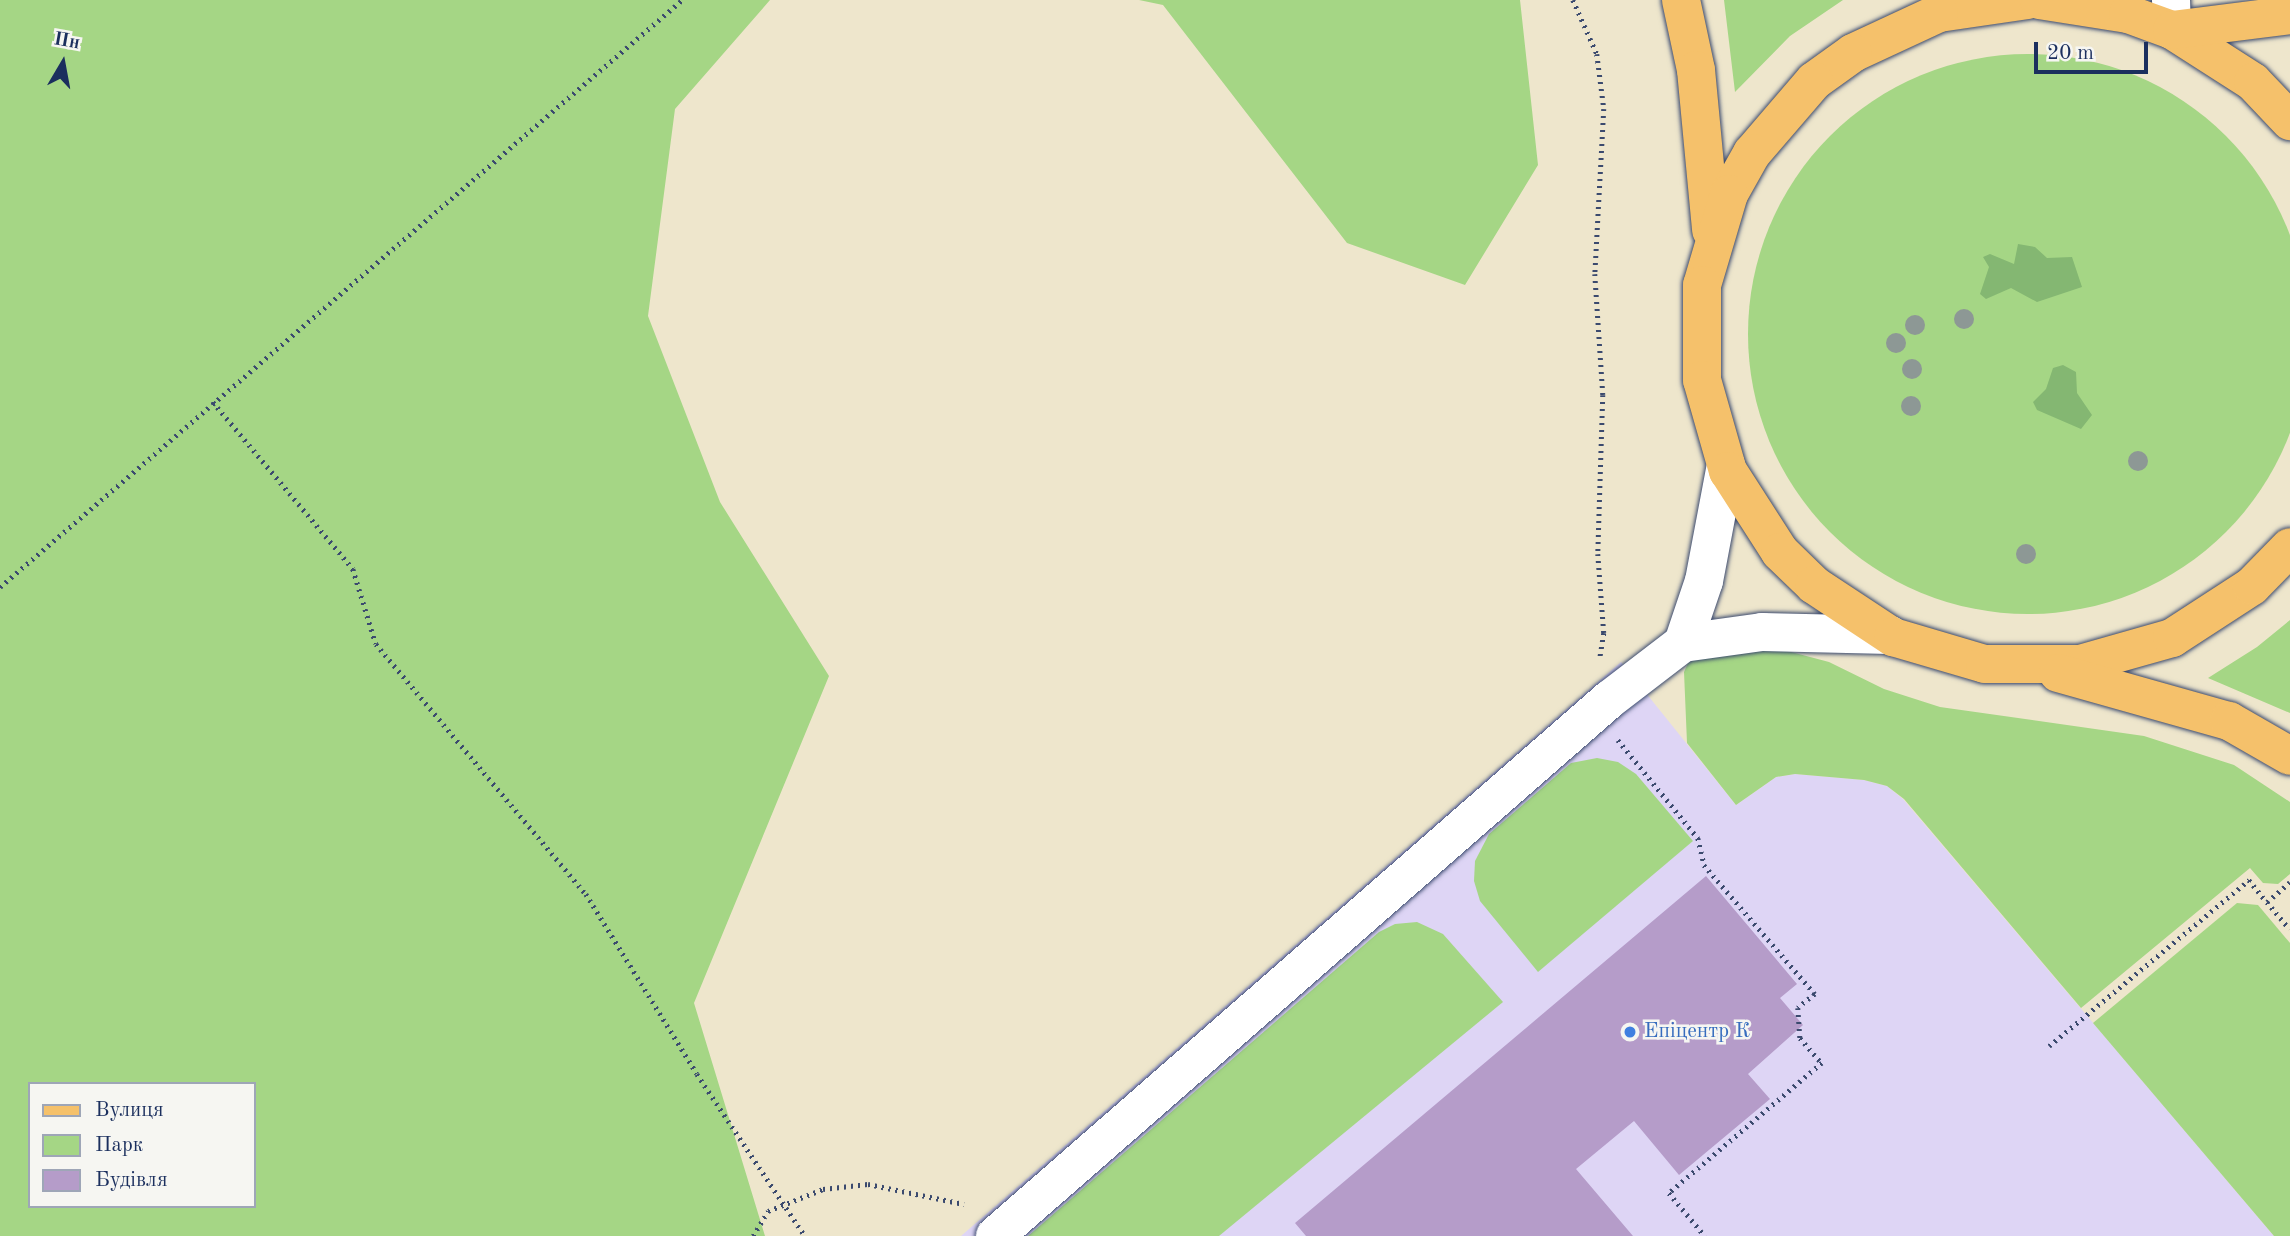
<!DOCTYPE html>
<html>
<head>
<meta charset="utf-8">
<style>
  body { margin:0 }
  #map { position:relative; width:2290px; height:1236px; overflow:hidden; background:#eee6cc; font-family:"Old Standard TT",serif }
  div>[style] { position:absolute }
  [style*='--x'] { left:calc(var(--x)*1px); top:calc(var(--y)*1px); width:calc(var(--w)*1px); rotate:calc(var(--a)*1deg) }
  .built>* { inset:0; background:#ded5f5 }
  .green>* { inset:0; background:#a5d685 }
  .round { border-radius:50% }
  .forest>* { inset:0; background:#84b772 }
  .building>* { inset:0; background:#b59cc9 }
  .path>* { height:4.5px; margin-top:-2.25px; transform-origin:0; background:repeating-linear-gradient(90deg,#3b4a6e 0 2px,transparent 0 7px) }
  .roads { filter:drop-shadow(0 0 2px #3b4a6e) drop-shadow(0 0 2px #3b4a6e) }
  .minor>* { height:38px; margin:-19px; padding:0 19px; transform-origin:19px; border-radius:19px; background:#fff }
  .major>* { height:38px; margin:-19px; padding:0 19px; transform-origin:19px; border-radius:19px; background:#f5c16b }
  .trees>* { width:20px; height:20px; margin:-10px; border-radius:50%; background:#8d9895 }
  .dots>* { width:19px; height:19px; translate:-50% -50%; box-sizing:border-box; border:4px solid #f6f6f2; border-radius:50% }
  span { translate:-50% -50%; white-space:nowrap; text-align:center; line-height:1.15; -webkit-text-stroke:5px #f6f6f2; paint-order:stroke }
  .shop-label { font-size:21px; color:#366cbe }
  .left { translate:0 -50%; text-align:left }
  .legend { position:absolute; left:28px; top:1082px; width:228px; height:126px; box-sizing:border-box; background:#f6f6f2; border:2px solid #9ea6b7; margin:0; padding:9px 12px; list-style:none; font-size:21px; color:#1b2f5e }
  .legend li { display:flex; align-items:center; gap:14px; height:35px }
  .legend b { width:35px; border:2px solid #9ea6b7 }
  .north { position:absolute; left:28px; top:28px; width:70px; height:70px; -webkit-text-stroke:5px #f6f6f2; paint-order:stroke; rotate:10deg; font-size:19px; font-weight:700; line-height:28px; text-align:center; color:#1b2f5e }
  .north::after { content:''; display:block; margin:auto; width:24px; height:32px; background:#1b2f5e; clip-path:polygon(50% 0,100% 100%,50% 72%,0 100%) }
  .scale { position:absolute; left:2034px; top:42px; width:114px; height:32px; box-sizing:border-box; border:4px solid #1b2f5e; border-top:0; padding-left:9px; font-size:21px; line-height:24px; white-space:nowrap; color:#1b2f5e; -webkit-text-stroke:5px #f6f6f2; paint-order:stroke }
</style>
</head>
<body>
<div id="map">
  <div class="built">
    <div style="clip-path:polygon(1621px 662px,1736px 805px,1776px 777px,1795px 774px,1864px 780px,1887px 786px,1903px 799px,2274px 1236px,961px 1236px)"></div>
  </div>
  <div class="green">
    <div style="clip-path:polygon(evenodd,0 0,770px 0,675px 109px,648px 316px,720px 502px,829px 676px,694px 1003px,765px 1236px,0 1236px,0 0,30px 1084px,254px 1084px,254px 1206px,30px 1206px,30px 1084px)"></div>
    <div style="clip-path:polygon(1139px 0,1520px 0,1538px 165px,1465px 285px,1347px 243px,1163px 5px)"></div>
    <div style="clip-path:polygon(1724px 0,1843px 0,1790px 36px,1735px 92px)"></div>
    <div class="round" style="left:1748px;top:54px;width:560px;height:560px"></div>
    <div style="clip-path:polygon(2290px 620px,2290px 713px,2208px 678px,2257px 647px)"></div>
    <div style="clip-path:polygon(1776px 648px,1829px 662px,1884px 689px,1940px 707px,2144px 736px,2234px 765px,2290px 802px,2290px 874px,2278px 884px,2263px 883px,2250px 868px,2081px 1008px,1904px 799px,1887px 786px,1864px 780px,1795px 774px,1776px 777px,1736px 805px,1687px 743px,1684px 672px,1688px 663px,1707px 653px)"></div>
    <div style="clip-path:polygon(1597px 758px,1618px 762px,1636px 774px,1693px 841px,1538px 972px,1480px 901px,1474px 881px,1475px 861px,1489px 834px,1571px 763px)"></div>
    <div style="clip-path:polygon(2237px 903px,2258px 905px,2290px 943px,2290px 1236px,2274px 1236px,2093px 1023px)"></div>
    <div style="clip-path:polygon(1417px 922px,1443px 934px,1503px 1002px,1219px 1236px,1028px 1236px,1379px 932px,1395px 924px)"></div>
  </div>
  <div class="forest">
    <div style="clip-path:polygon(2018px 244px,2035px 247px,2047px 258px,2072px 257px,2082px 287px,2037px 302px,2011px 288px,1986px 299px,1980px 294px,1989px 267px,1983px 257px,1990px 254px,2014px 264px)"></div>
    <div style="clip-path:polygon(2063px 365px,2076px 372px,2077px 393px,2092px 415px,2081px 429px,2037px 410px,2033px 402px,2046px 389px,2053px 368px)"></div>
  </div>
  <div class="building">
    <div style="clip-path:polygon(1706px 876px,1797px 984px,1780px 998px,1803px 1025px,1748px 1074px,1770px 1099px,1679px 1175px,1634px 1121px,1576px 1169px,1633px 1236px,1306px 1236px,1295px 1223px)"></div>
  </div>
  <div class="path">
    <div style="--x:1573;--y:0;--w:59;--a:66"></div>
    <div style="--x:1597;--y:54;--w:55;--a:82.7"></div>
    <div style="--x:1604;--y:109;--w:165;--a:93.1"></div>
    <div style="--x:1595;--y:274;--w:121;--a:86.2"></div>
    <div style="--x:1603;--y:395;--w:159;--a:91.8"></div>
    <div style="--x:1598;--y:554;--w:79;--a:85.7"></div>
    <div style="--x:1604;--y:633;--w:24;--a:99"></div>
    <div style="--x:213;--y:402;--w:218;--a:50"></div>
    <div style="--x:353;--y:569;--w:78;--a:73"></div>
    <div style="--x:376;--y:644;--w:326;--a:50"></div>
    <div style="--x:586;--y:894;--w:211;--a:58.3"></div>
    <div style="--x:697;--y:1074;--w:195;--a:56.3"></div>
    <div style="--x:0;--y:587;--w:900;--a:-40.72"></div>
    <div style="--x:1618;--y:740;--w:127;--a:50.8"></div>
    <div style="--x:1698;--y:838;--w:28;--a:77"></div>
    <div style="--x:1704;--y:865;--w:170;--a:49.3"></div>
    <div style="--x:1815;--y:994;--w:22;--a:141"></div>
    <div style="--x:1798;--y:1008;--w:30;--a:86"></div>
    <div style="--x:1800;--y:1038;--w:33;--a:49"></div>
    <div style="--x:1822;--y:1063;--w:201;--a:139.6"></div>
    <div style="--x:1669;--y:1193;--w:56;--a:50.1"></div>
    <div style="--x:2267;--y:902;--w:35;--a:50"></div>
    <div style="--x:2049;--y:1046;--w:260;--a:-39.7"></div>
    <div style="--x:2249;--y:880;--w:28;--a:51"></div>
    <div style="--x:2267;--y:902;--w:30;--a:-41"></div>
    <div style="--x:753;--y:1236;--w:29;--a:-59"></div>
    <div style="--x:768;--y:1211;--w:59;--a:-21.8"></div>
    <div style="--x:823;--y:1189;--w:45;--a:-6.3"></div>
    <div style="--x:868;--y:1184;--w:98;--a:11.8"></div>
  </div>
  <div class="roads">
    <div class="minor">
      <div style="--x:2171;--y:0;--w:30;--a:88"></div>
      <div style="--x:1683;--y:643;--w:65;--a:-71.3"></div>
      <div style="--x:1704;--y:581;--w:118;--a:-79.3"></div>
      <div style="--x:995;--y:1236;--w:816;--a:-41.13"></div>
      <div style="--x:1610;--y:699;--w:92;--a:-37.5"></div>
      <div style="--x:1683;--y:643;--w:80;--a:-7.9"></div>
      <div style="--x:1762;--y:632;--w:128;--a:1.3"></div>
    </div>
    <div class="major">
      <div style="--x:1681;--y:0;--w:72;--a:77.9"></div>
      <div style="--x:1696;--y:70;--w:161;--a:84.6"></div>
      <div style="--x:2028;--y:0;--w:90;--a:171.7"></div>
      <div style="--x:1939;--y:13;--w:95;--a:155.1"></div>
      <div style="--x:1853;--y:53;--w:48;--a:144.3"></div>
      <div style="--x:1814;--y:81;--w:95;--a:130.7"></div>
      <div style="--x:1752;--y:153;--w:47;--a:119.3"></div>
      <div style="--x:1729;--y:194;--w:95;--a:106.5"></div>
      <div style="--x:1702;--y:285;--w:95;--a:90"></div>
      <div style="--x:1702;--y:380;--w:95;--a:74.1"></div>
      <div style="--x:1728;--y:471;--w:96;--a:57.3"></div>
      <div style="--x:1780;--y:552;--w:47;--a:44.1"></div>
      <div style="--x:1814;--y:585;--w:95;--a:33.4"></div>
      <div style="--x:1893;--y:637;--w:96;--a:16.4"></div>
      <div style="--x:1985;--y:664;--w:95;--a:0"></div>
      <div style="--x:2080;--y:664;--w:96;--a:-15.8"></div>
      <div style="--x:2172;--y:638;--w:95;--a:-33"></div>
      <div style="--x:2252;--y:586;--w:54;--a:-45.7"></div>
      <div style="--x:2039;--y:0;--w:90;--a:8.9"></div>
      <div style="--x:2128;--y:14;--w:47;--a:20"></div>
      <div style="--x:2172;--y:30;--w:96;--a:32.7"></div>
      <div style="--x:2253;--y:82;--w:54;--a:46.5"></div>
      <div style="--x:2172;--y:30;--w:119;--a:-7.2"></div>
      <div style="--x:2058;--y:673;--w:178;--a:15.7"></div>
      <div style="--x:2229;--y:721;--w:70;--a:29.8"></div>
    </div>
  </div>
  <div class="trees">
    <div style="left:1964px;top:319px"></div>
    <div style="left:1915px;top:325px"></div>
    <div style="left:1896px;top:343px"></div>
    <div style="left:1912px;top:369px"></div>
    <div style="left:1911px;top:406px"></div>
    <div style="left:2138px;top:461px"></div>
    <div style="left:2026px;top:554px"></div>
  </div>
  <div class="dots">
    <div style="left:1630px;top:1032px;background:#3f7fe0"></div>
  </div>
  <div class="shop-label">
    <span class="left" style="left:1644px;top:1032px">Епіцентр К</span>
  </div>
  <ul class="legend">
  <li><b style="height:9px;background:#f5c16b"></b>Вулиця</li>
  <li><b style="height:19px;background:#a5d685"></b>Парк</li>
  <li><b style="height:19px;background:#b59cc9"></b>Будівля</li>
  </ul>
  <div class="north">Пн</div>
  <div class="scale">20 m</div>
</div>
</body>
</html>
